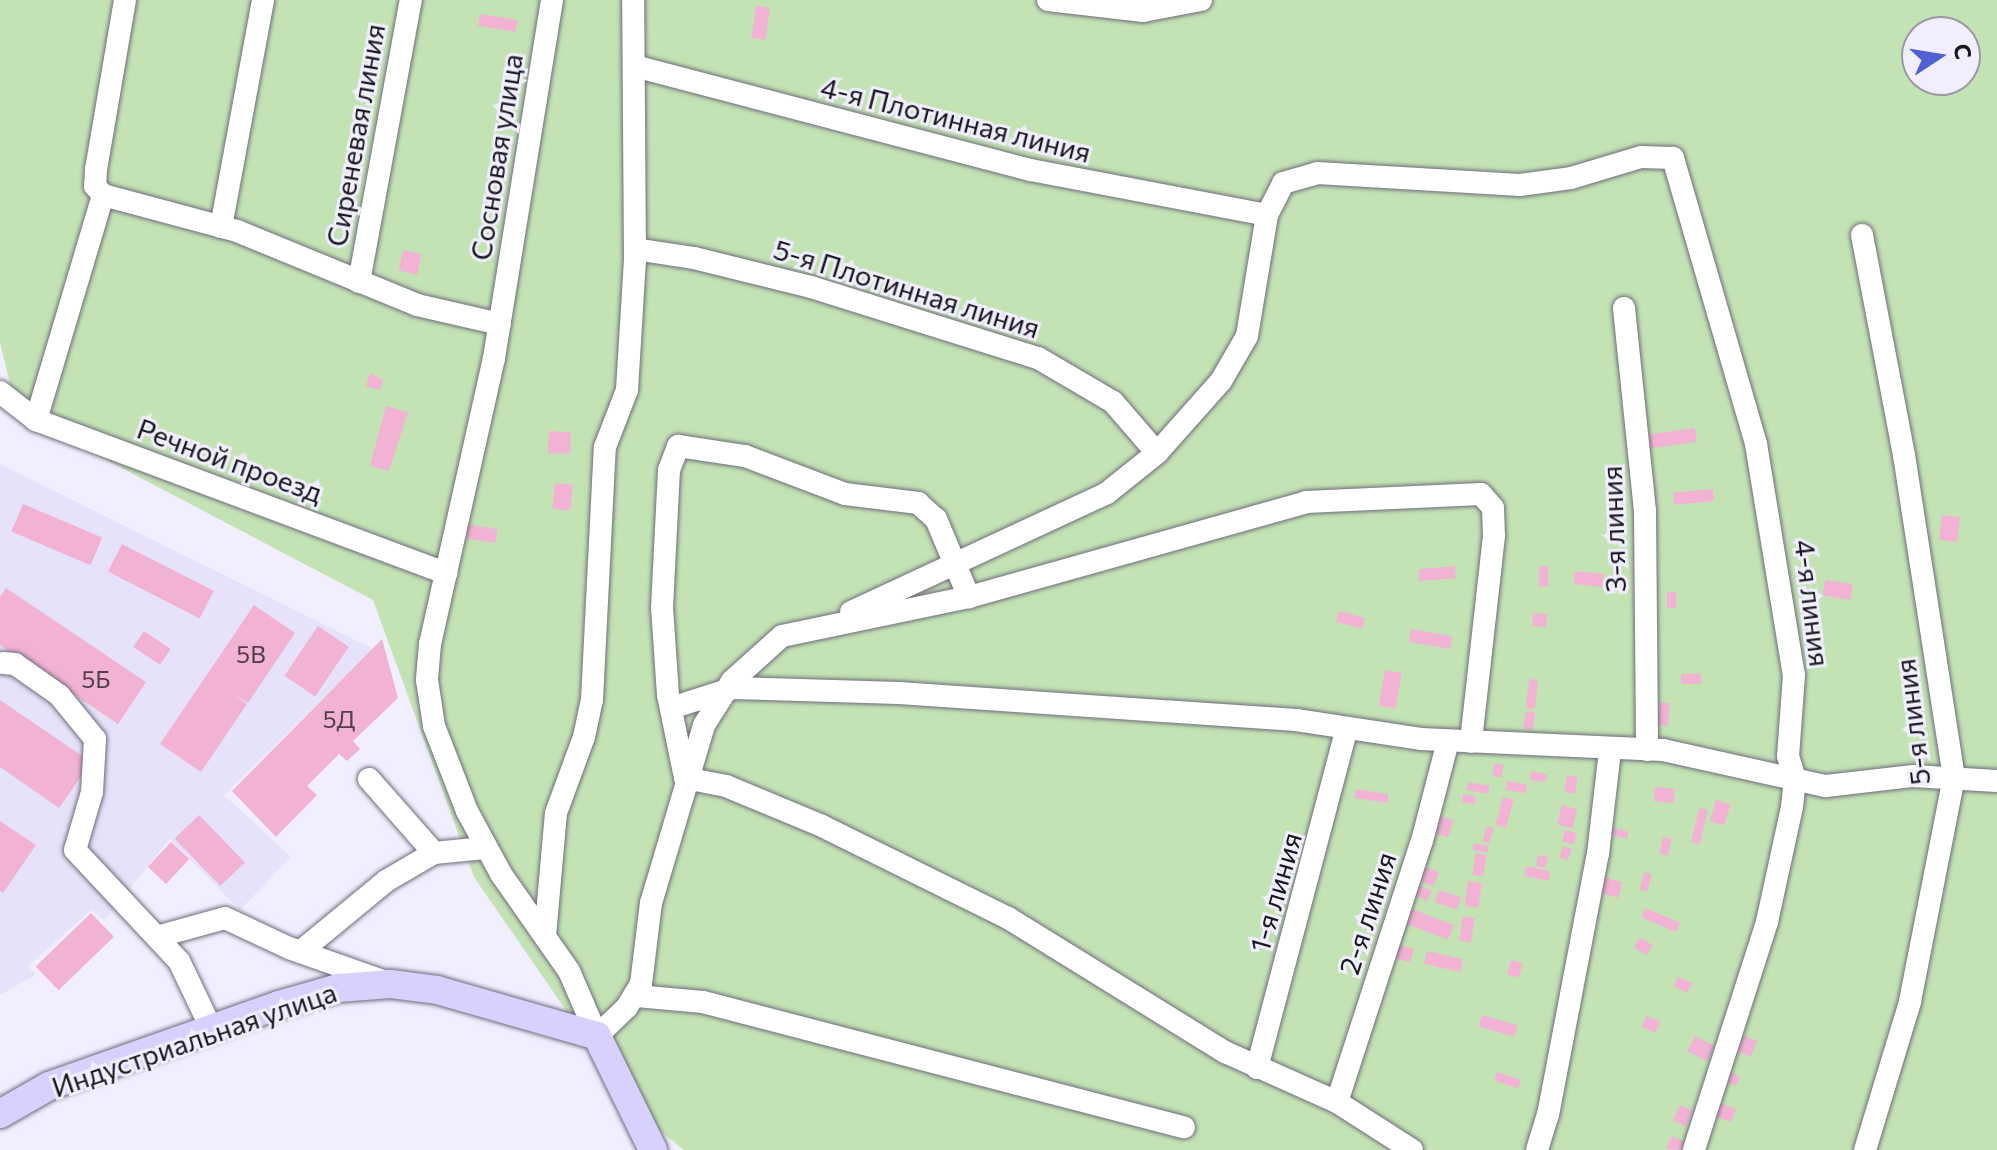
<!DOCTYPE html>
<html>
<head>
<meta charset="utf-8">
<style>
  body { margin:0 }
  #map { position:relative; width:1997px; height:1150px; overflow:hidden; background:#f0eeff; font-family:Commissioner,sans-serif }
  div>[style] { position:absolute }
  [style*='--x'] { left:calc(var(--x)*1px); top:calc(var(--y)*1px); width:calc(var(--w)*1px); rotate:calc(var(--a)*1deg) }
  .built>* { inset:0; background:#e5e2fa }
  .green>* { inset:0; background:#c4e3b5 }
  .building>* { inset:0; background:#f2b2d4; transform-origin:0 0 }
  .roads { filter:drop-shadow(0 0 2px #6f6d7b) drop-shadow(0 0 2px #6f6d7b) }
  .minor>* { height:22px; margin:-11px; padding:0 11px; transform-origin:11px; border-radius:11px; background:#fff }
  .major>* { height:28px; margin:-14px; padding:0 14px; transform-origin:14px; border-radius:14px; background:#d6d1fd }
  span { translate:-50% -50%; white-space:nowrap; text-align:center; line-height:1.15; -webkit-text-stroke:6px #f0eeff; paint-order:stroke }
  .number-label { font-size:24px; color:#4e3e4a }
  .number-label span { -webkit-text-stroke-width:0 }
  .street-label { font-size:28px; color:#18171c }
  .north { position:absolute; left:1901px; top:16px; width:80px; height:80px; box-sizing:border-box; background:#f0eeff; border:2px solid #9a98a4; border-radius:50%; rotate:78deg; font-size:22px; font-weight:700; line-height:32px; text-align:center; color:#18171c }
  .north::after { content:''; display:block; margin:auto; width:28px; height:36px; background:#515fd5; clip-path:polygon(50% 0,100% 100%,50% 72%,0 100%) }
</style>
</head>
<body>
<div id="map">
  <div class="built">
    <div style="clip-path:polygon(0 464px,373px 649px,224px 795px,291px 857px,240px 910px,170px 839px,104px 920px,91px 910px,28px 966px,35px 975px,0 995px)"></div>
  </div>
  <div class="green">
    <div style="clip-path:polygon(evenodd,0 0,1997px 0,1997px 1150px,684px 1150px,636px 1112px,474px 877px,373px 600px,17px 413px,0 342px,0 0,1917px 32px,1965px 32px,1965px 80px,1917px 80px,1917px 32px)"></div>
  </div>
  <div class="building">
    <div style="left:756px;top:6px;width:14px;height:32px;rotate:8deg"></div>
    <div style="left:480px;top:14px;width:38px;height:12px;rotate:9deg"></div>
    <div style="left:403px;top:250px;width:19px;height:21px;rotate:12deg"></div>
    <div style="clip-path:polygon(370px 373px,383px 380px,380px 390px,366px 386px)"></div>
    <div style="clip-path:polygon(386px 406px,408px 412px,389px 471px,370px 466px)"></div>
    <div style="left:1695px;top:428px;width:14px;height:49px;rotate:82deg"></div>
    <div style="left:549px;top:431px;width:22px;height:22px;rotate:3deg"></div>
    <div style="left:555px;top:483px;width:18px;height:26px;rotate:6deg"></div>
    <div style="left:1713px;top:489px;width:12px;height:40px;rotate:85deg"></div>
    <div style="left:23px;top:504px;width:86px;height:30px;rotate:23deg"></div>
    <div style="left:1942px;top:515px;width:18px;height:25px;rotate:6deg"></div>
    <div style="left:465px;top:524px;width:33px;height:14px;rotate:9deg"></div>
    <div style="left:122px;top:544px;width:103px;height:31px;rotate:27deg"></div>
    <div style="left:1455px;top:566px;width:12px;height:37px;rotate:85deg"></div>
    <div style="left:1539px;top:566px;width:9px;height:21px"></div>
    <div style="left:1575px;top:571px;width:29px;height:13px;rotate:6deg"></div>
    <div style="left:1825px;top:580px;width:28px;height:16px;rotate:8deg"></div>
    <div style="clip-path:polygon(6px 588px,146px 682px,118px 724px,0 645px,0 597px)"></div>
    <div style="left:1667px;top:592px;width:9px;height:16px"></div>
    <div style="clip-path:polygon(254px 605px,295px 633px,248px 703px,233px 693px,247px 704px,201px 772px,160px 744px)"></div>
    <div style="left:1339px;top:611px;width:27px;height:11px;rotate:15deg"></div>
    <div style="left:1533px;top:613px;width:14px;height:13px;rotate:4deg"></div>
    <div style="left:318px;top:626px;width:37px;height:60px;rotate:34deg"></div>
    <div style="left:1411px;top:629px;width:42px;height:13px;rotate:10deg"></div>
    <div style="left:144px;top:631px;width:32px;height:19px;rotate:34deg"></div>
    <div style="clip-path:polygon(382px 639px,398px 698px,353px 741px,360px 749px,347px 761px,339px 754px,307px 786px,317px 795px,276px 837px,232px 791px)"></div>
    <div style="left:1385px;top:670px;width:17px;height:36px;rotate:10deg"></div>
    <div style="left:1681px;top:674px;width:20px;height:10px"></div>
    <div style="left:1529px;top:679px;width:9px;height:29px;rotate:6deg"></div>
    <div style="clip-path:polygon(0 700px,91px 762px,59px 808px,0 767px)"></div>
    <div style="left:1660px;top:702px;width:10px;height:23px;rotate:6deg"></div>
    <div style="clip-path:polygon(1526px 711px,1535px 712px,1533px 730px,1523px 728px)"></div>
    <div style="left:1495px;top:763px;width:9px;height:13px;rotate:13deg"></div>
    <div style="clip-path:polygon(1531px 771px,1547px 774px,1545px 782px,1530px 780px)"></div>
    <div style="left:1567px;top:775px;width:11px;height:17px;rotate:10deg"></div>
    <div style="left:1507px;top:781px;width:20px;height:9px;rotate:9deg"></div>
    <div style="left:1468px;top:782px;width:22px;height:8px;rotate:10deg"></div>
    <div style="left:1655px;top:787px;width:20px;height:14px;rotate:6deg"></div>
    <div style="left:1356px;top:789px;width:33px;height:9px;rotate:9deg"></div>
    <div style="left:1463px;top:794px;width:13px;height:8px;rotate:9deg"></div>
    <div style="left:1503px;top:797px;width:11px;height:29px;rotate:15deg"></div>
    <div style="left:1716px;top:800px;width:15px;height:22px;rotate:16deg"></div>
    <div style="left:1562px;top:805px;width:16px;height:20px;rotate:15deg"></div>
    <div style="left:1699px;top:808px;width:9px;height:35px;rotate:13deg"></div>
    <div style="left:199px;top:815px;width:66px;height:34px;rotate:46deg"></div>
    <div style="left:1440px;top:816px;width:14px;height:18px;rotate:17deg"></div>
    <div style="clip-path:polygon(0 821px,36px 845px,3px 893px,0 891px)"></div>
    <div style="left:1487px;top:826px;width:7px;height:16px;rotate:16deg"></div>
    <div style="left:1613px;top:828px;width:16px;height:7px;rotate:14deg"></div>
    <div style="left:1565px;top:830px;width:12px;height:12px;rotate:14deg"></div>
    <div style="left:1663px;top:837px;width:9px;height:17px;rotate:13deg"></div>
    <div style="left:171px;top:842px;width:25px;height:34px;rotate:43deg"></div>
    <div style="left:1474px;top:843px;width:15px;height:7px;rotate:11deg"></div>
    <div style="left:1563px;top:846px;width:9px;height:12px;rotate:18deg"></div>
    <div style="left:1476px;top:853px;width:11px;height:22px;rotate:10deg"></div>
    <div style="left:1538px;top:855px;width:10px;height:11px;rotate:11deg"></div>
    <div style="left:1526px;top:866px;width:25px;height:10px;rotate:12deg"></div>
    <div style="left:1425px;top:867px;width:15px;height:15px;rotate:20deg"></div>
    <div style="left:1644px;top:872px;width:8px;height:18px;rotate:14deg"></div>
    <div style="left:1603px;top:877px;width:20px;height:16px;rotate:15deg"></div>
    <div style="left:1468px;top:881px;width:14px;height:25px;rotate:8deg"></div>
    <div style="left:1419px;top:885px;width:14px;height:11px;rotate:25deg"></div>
    <div style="left:1439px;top:890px;width:23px;height:13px;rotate:18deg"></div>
    <div style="left:1407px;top:907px;width:50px;height:16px;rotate:21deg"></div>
    <div style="left:1645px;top:908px;width:38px;height:10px;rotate:23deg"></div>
    <div style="left:91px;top:913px;width:33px;height:77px;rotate:46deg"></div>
    <div style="left:1463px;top:916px;width:12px;height:25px;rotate:9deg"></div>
    <div style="left:1640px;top:937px;width:15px;height:12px;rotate:32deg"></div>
    <div style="left:1394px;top:943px;width:21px;height:14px;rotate:17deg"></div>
    <div style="left:1427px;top:951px;width:37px;height:13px;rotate:13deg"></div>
    <div style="left:1511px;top:960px;width:12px;height:15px;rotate:14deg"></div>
    <div style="clip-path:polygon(1678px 977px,1692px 983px,1687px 993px,1674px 986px)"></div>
    <div style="left:1482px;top:1015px;width:37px;height:12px;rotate:16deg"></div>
    <div style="left:1646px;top:1016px;width:15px;height:12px;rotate:20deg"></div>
    <div style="left:1695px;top:1036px;width:22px;height:17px;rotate:27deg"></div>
    <div style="left:1744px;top:1036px;width:14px;height:17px;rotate:21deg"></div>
    <div style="left:1729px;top:1071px;width:13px;height:10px;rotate:29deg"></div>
    <div style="left:1497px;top:1072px;width:25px;height:9px;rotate:18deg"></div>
    <div style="left:1717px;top:1102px;width:20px;height:14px;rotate:20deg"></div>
    <div style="left:1680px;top:1105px;width:14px;height:17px;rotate:25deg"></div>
    <div style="clip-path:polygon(1672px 1136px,1685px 1142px,1682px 1150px,1666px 1149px)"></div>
  </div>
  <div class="roads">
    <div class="minor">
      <div style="--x:125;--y:0;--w:171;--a:99.7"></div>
      <div style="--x:96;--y:169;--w:17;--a:93"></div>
      <div style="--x:95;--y:186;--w:12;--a:48"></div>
      <div style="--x:103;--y:195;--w:139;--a:15"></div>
      <div style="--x:237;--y:231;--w:195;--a:22.3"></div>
      <div style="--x:417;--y:305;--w:85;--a:12.9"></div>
      <div style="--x:552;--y:0;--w:363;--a:99.2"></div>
      <div style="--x:494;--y:358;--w:293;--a:102.6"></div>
      <div style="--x:430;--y:644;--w:36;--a:95"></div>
      <div style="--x:427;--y:680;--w:47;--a:81.3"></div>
      <div style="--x:434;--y:726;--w:91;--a:68.8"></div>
      <div style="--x:467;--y:811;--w:72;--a:61.6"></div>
      <div style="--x:501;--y:874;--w:118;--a:55"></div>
      <div style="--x:569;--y:971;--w:71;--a:66.7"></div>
      <div style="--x:1048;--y:0;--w:96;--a:6.6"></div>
      <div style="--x:1143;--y:11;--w:59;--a:-10.7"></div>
      <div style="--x:634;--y:66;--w:410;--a:14.7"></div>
      <div style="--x:1031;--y:170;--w:240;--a:10.8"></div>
      <div style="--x:221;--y:227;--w:231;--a:-79.5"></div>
      <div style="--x:1862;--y:235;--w:224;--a:79.2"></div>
      <div style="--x:1904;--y:455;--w:326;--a:81.2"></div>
      <div style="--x:1954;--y:777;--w:229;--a:101.1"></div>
      <div style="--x:1910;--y:1002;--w:155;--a:106.9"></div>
      <div style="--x:635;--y:249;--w:60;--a:8.7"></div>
      <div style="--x:694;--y:258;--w:121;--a:13.9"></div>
      <div style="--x:811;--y:287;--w:238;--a:17.4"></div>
      <div style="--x:1038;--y:358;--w:87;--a:30.4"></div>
      <div style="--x:1113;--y:402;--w:67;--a:49.2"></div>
      <div style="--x:1157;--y:453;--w:96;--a:-48.4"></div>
      <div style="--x:1221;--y:381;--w:52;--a:-60"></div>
      <div style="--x:1247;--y:336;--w:123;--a:-80.6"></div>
      <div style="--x:1267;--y:215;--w:36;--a:-63"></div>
      <div style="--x:1283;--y:183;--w:35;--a:-16"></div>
      <div style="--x:1317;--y:173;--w:203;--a:3.4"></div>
      <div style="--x:1520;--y:185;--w:51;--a:-7.8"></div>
      <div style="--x:1571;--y:178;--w:73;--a:-16.7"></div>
      <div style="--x:1641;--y:157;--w:32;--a:2"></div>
      <div style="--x:1673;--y:158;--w:298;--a:73.8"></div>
      <div style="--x:1756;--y:444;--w:234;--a:80.7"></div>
      <div style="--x:1794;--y:675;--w:81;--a:94.2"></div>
      <div style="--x:1788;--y:756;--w:24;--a:73"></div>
      <div style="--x:1795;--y:779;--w:28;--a:96"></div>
      <div style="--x:1792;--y:807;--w:118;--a:102.3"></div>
      <div style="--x:1767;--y:922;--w:239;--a:107.8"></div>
      <div style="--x:359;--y:282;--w:287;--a:-79.6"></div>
      <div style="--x:1624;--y:308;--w:204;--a:84.1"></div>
      <div style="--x:1645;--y:511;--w:239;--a:89.5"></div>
      <div style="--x:0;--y:392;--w:46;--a:37.9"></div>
      <div style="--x:36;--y:420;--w:438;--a:20.5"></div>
      <div style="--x:36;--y:420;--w:235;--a:-73.4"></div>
      <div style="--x:851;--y:612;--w:282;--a:-24.9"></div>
      <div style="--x:1107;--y:493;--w:64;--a:-38.7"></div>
      <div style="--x:3;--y:663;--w:12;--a:5"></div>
      <div style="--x:15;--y:664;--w:54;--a:35.2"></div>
      <div style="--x:59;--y:695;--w:57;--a:50.7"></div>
      <div style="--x:95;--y:739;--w:53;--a:93.2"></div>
      <div style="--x:92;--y:792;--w:60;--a:106.3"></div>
      <div style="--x:75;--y:850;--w:152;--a:46.9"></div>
      <div style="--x:179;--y:961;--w:74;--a:64.5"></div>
      <div style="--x:671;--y:708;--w:66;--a:-17.6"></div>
      <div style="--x:734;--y:688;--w:165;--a:1.7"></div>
      <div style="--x:899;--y:693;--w:398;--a:3.9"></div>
      <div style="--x:1296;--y:720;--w:126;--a:8.6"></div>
      <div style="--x:1421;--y:739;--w:242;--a:2.6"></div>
      <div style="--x:1663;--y:750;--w:167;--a:12.5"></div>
      <div style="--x:1826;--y:786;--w:88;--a:-6.6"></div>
      <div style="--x:1913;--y:776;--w:84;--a:3.4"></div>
      <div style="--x:684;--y:773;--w:80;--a:-101.6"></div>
      <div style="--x:668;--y:695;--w:87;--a:-93.9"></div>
      <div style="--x:662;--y:608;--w:138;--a:-87.1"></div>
      <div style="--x:669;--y:470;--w:26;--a:-69"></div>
      <div style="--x:678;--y:446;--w:68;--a:8.5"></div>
      <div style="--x:745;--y:456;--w:107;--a:20.8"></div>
      <div style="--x:845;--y:494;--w:74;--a:7"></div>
      <div style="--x:918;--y:503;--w:24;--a:42"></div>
      <div style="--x:936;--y:519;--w:85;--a:67.1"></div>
      <div style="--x:685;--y:778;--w:42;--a:11"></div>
      <div style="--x:726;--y:786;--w:104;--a:22.6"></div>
      <div style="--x:822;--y:826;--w:208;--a:26.3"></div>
      <div style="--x:1008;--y:918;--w:255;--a:31.7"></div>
      <div style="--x:1225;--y:1052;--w:123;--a:24.1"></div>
      <div style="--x:1337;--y:1102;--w:89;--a:32.6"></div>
      <div style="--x:369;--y:779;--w:98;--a:48.7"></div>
      <div style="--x:434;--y:853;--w:51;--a:-5.6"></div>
      <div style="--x:160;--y:936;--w:67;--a:-15.5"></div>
      <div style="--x:225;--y:918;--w:71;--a:25.1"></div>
      <div style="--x:289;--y:948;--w:106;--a:19.3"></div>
      <div style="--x:545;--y:936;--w:123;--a:-84.9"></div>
      <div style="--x:556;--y:813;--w:81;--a:-69.8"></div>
      <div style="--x:584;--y:737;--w:38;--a:-78"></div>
      <div style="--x:592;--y:700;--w:253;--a:-87.1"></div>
      <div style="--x:605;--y:447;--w:61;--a:-68.9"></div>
      <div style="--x:627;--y:390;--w:129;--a:-86.5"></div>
      <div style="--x:635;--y:261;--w:261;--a:-90.4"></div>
      <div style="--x:300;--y:952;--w:112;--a:-39.5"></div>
      <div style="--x:386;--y:881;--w:56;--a:-30.3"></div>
      <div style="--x:637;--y:996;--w:66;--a:5.2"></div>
      <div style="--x:703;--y:1002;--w:497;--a:14.6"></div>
      <div style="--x:597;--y:1036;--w:42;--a:-44"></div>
      <div style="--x:627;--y:1007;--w:27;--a:-59"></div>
      <div style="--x:641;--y:984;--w:82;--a:-83"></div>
      <div style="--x:651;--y:903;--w:186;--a:-73.4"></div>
      <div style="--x:704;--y:725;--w:52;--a:-57.5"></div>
      <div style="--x:732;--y:681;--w:67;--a:-42"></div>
      <div style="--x:782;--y:636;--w:191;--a:-11.8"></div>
      <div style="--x:969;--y:597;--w:350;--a:-15.7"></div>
      <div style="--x:1306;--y:502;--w:175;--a:-2.6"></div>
      <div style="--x:1481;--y:494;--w:18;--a:49"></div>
      <div style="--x:1493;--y:508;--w:28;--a:88"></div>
      <div style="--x:1494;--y:536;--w:207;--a:96.4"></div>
      <div style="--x:1257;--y:1068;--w:349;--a:-75.2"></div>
      <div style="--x:1337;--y:1102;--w:274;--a:-72"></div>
      <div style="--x:1422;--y:841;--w:103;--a:-75.4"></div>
      <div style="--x:1537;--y:1150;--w:37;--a:-73"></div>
      <div style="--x:1548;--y:1115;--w:266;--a:-79.2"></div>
      <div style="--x:1598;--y:854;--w:105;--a:-83.4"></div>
    </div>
    <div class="major">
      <div style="--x:0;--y:1114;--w:56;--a:-29.7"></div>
      <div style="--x:49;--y:1086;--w:244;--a:-19.4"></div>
      <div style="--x:279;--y:1005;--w:61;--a:-16.1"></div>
      <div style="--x:338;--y:988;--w:53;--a:-4.3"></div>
      <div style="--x:391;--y:984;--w:46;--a:7.4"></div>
      <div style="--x:437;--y:990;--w:166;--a:16"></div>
      <div style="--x:597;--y:1036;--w:127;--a:63.8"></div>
    </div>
  </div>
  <div class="number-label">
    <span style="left:251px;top:654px">5В</span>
    <span style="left:96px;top:679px">5Б</span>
    <span style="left:339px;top:719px">5Д</span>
  </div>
  <div class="street-label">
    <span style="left:956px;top:119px;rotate:14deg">4-я Плотинная линия</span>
    <span style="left:355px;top:135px;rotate:-80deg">Сиреневая линия</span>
    <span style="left:496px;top:157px;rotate:-81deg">Сосновая улица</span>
    <span style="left:907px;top:288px;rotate:17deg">5-я Плотинная линия</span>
    <span style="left:230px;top:460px;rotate:20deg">Речной проезд</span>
    <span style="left:1613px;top:529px;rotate:-92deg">3-я линия</span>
    <span style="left:1813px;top:603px;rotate:83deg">4-я линия</span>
    <span style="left:1912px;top:722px;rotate:-97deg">5-я линия</span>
    <span style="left:1275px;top:892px;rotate:-74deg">1-я линия</span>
    <span style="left:1367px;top:913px;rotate:-72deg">2-я линия</span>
    <span style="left:194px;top:1039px;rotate:-19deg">Индустриальная улица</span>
  </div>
  <div class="north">С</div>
</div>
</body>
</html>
